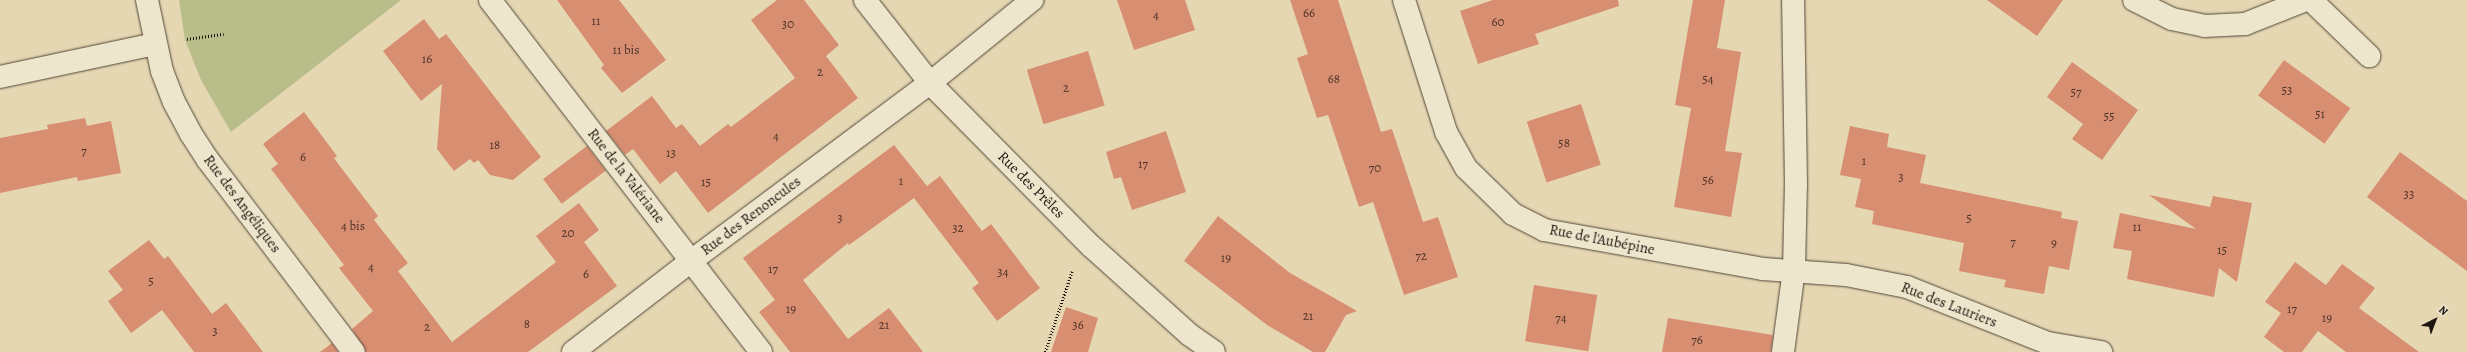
<!DOCTYPE html>
<html>
<head>
<meta charset="utf-8">
<style>
  body { margin:0 }
  #map { position:relative; width:2467px; height:352px; overflow:hidden; background:#e5d7b2; font-family:Alegreya,serif }
  div>[style] { position:absolute }
  [style*='--x'] { left:calc(var(--x)*1px); top:calc(var(--y)*1px); width:calc(var(--w)*1px); rotate:calc(var(--a)*1deg) }
  .green>* { inset:0; background:#b9bd89 }
  .building>* { inset:0; background:#d88e71; transform-origin:0 0 }
  .path>* { height:2.5px; margin-top:-1.25px; transform-origin:0; background:repeating-linear-gradient(90deg,#1f150f 0 1px,transparent 0 3px) }
  .roads { filter:drop-shadow(0 0 1px #504638) drop-shadow(0 0 1px #504638) }
  .minor>* { height:22px; margin:-11px; padding:0 11px; transform-origin:11px; border-radius:11px; background:#eee5cd }
  span { translate:-50% -50%; white-space:nowrap; text-align:center; line-height:1.15; -webkit-text-stroke:4px #eee5cd; paint-order:stroke }
  .number-label { font-size:13px; color:#4d3328 }
  .number-label span { -webkit-text-stroke-width:0 }
  .street-label { font-size:15px; color:#1f150f }
  .north { position:absolute; left:2415px; top:300px; width:40px; height:40px; -webkit-text-stroke:3px #eee5cd; paint-order:stroke; rotate:42deg; font-size:11px; font-weight:700; line-height:16px; text-align:center; color:#1f150f }
  .north::after { content:''; display:block; margin:auto; width:14px; height:18px; background:#1f150f; clip-path:polygon(50% 0,100% 100%,50% 72%,0 100%) }
</style>
</head>
<body>
<div id="map">
  <div class="green">
    <div style="clip-path:polygon(179px 0,401px 0,231px 132px,201px 80px,185px 40px)"></div>
  </div>
  <div class="building">
    <div style="clip-path:polygon(557px 0,619px 0,666px 60px,622px 93px,601px 68px,604px 65px)"></div>
    <div style="clip-path:polygon(777px 0,804px 0,839px 45px,826px 56px,858px 98px,708px 213px,676px 171px,660px 184px,633px 149px,625px 155px,606px 131px,652px 96px,676px 128px,682px 124px,700px 146px,728px 124px,731px 127px,795px 78px,751px 20px)"></div>
    <div style="clip-path:polygon(1117px 0,1185px 0,1195px 30px,1134px 50px)"></div>
    <div style="clip-path:polygon(1290px 0,1338px 0,1381px 132px,1392px 129px,1423px 222px,1438px 217px,1458px 277px,1404px 295px,1373px 202px,1359px 207px,1328px 115px,1317px 118px,1297px 58px,1308px 54px)"></div>
    <div style="clip-path:polygon(1493px 0,1618px 0,1619px 6px,1535px 34px,1539px 44px,1478px 64px,1460px 11px)"></div>
    <div style="clip-path:polygon(1693px 0,1725px 0,1717px 48px,1741px 52px,1725px 151px,1742px 153px,1731px 217px,1674px 207px,1691px 108px,1675px 105px)"></div>
    <div style="clip-path:polygon(1987px 0,2063px 0,2037px 36px)"></div>
    <div style="clip-path:polygon(424px 19px,439px 39px,446px 34px,541px 157px,513px 180px,490px 175px,478px 160px,474px 163px,470px 159px,454px 171px,437px 149px,442px 84px,421px 101px,383px 51px)"></div>
    <div style="left:1088px;top:51px;width:57px;height:64px;rotate:73deg"></div>
    <div style="left:2284px;top:60px;width:82px;height:44px;rotate:36deg"></div>
    <div style="clip-path:polygon(2072px 62px,2138px 110px,2102px 160px,2072px 139px,2083px 124px,2047px 97px)"></div>
    <div style="left:1581px;top:104px;width:64px;height:57px;rotate:72deg"></div>
    <div style="clip-path:polygon(304px 112px,337px 156px,334px 158px,339px 165px,378px 216px,374px 220px,408px 263px,398px 271px,452px 342px,556px 262px,536px 236px,579px 203px,599px 230px,584px 242px,617px 286px,528px 352px,366px 352px,352px 329px,373px 311px,339px 268px,344px 265px,271px 169px,278px 164px,263px 144px)"></div>
    <div style="clip-path:polygon(85px 118px,87px 126px,111px 121px,121px 173px,78px 181px,77px 177px,0 193px,0 138px,48px 129px,47px 125px)"></div>
    <div style="clip-path:polygon(1850px 126px,1889px 134px,1887px 147px,1926px 155px,1920px 183px,2062px 212px,2061px 218px,2078px 221px,2069px 270px,2049px 266px,2044px 294px,2004px 287px,2006px 280px,1959px 271px,1964px 243px,1872px 224px,1874px 211px,1855px 207px,1861px 179px,1840px 175px)"></div>
    <div style="clip-path:polygon(1166px 131px,1186px 192px,1132px 210px,1121px 177px,1114px 179px,1106px 152px)"></div>
    <div style="clip-path:polygon(894px 145px,927px 186px,940px 176px,982px 231px,991px 224px,1040px 288px,997px 321px,972px 288px,979px 283px,914px 198px,849px 245px,848px 243px,803px 280px,848px 339px,889px 308px,923px 352px,790px 352px,759px 312px,775px 300px,743px 258px)"></div>
    <div style="left:587px;top:146px;width:31px;height:55px;rotate:53deg"></div>
    <div style="clip-path:polygon(2400px 152px,2467px 201px,2467px 271px,2367px 197px)"></div>
    <div style="clip-path:polygon(2149px 195px,2210px 207px,2213px 196px,2252px 203px,2237px 282px,2219px 268px,2214px 297px,2127px 279px,2132px 251px,2113px 248px,2120px 213px,2196px 229px)"></div>
    <div style="clip-path:polygon(1218px 216px,1290px 273px,1357px 311px,1346px 315px,1325px 352px,1313px 352px,1267px 325px,1184px 261px)"></div>
    <div style="clip-path:polygon(149px 240px,164px 259px,168px 256px,212px 314px,226px 303px,263px 352px,194px 352px,162px 310px,131px 333px,108px 301px,123px 290px,108px 271px)"></div>
    <div style="clip-path:polygon(2295px 262px,2326px 285px,2342px 264px,2375px 288px,2359px 308px,2419px 352px,2346px 352px,2318px 331px,2302px 352px,2284px 352px,2264px 337px,2281px 313px,2265px 302px)"></div>
    <div style="left:1534px;top:285px;width:64px;height:57px;rotate:9deg"></div>
    <div style="clip-path:polygon(1066px 307px,1098px 318px,1088px 352px,1051px 352px)"></div>
    <div style="clip-path:polygon(1668px 318px,1773px 335px,1771px 352px,1662px 352px)"></div>
    <div style="clip-path:polygon(332px 343px,338px 352px,320px 352px)"></div>
  </div>
  <div class="path">
    <div style="--x:187;--y:39;--w:37;--a:-8"></div>
    <div style="--x:1045;--y:352;--w:85;--a:-71.6"></div>
  </div>
  <div class="roads">
    <div class="minor">
      <div style="--x:147;--y:0;--w:73;--a:78.1"></div>
      <div style="--x:162;--y:71;--w:33;--a:69"></div>
      <div style="--x:174;--y:102;--w:36;--a:62"></div>
      <div style="--x:191;--y:134;--w:31;--a:57"></div>
      <div style="--x:208;--y:160;--w:241;--a:52.8"></div>
      <div style="--x:490;--y:0;--w:444;--a:52.4"></div>
      <div style="--x:865;--y:0;--w:105;--a:51.9"></div>
      <div style="--x:930;--y:83;--w:229;--a:45.4"></div>
      <div style="--x:1091;--y:246;--w:133;--a:42"></div>
      <div style="--x:1190;--y:335;--w:29;--a:35"></div>
      <div style="--x:1404;--y:0;--w:139;--a:72.3"></div>
      <div style="--x:1446;--y:132;--w:41;--a:60.9"></div>
      <div style="--x:1466;--y:168;--w:66;--a:44.4"></div>
      <div style="--x:1513;--y:214;--w:35;--a:27"></div>
      <div style="--x:1544;--y:230;--w:222;--a:10.1"></div>
      <div style="--x:1763;--y:269;--w:83;--a:4.1"></div>
      <div style="--x:1846;--y:275;--w:62;--a:11.1"></div>
      <div style="--x:1907;--y:287;--w:152;--a:21.7"></div>
      <div style="--x:2048;--y:343;--w:54;--a:9.6"></div>
      <div style="--x:2134;--y:0;--w:42;--a:26.6"></div>
      <div style="--x:2172;--y:19;--w:33;--a:12"></div>
      <div style="--x:2204;--y:26;--w:41;--a:-2.8"></div>
      <div style="--x:2245;--y:24;--w:66;--a:-21.5"></div>
      <div style="--x:2311;--y:0;--w:81;--a:44"></div>
      <div style="--x:0;--y:77;--w:158;--a:-12"></div>
      <div style="--x:573;--y:352;--w:149;--a:-37.6"></div>
      <div style="--x:691;--y:261;--w:298;--a:-36.7"></div>
      <div style="--x:930;--y:83;--w:132;--a:-39.1"></div>
      <div style="--x:1783;--y:352;--w:83;--a:-82.4"></div>
      <div style="--x:1794;--y:270;--w:85;--a:-88.7"></div>
      <div style="--x:1796;--y:185;--w:185;--a:-90.9"></div>
    </div>
  </div>
  <div class="number-label">
    <span style="left:1309px;top:13px">66</span>
    <span style="left:1156px;top:15px">4</span>
    <span style="left:596px;top:21px">11</span>
    <span style="left:1498px;top:22px">60</span>
    <span style="left:788px;top:24px">30</span>
    <span style="left:626px;top:50px">11 bis</span>
    <span style="left:427px;top:59px">16</span>
    <span style="left:820px;top:72px">2</span>
    <span style="left:1334px;top:79px">68</span>
    <span style="left:1708px;top:79px">54</span>
    <span style="left:1066px;top:88px">2</span>
    <span style="left:2287px;top:90px">53</span>
    <span style="left:2076px;top:92px">57</span>
    <span style="left:2320px;top:114px">51</span>
    <span style="left:2109px;top:116px">55</span>
    <span style="left:776px;top:136px">4</span>
    <span style="left:1564px;top:143px">58</span>
    <span style="left:495px;top:145px">18</span>
    <span style="left:84px;top:151px">7</span>
    <span style="left:671px;top:153px">13</span>
    <span style="left:303px;top:157px">6</span>
    <span style="left:1864px;top:161px">1</span>
    <span style="left:1143px;top:164px">17</span>
    <span style="left:1375px;top:168px">70</span>
    <span style="left:1901px;top:177px">3</span>
    <span style="left:1708px;top:180px">56</span>
    <span style="left:901px;top:181px">1</span>
    <span style="left:706px;top:182px">15</span>
    <span style="left:2409px;top:194px">33</span>
    <span style="left:840px;top:218px">3</span>
    <span style="left:1969px;top:218px">5</span>
    <span style="left:353px;top:226px">4 bis</span>
    <span style="left:2137px;top:227px">11</span>
    <span style="left:958px;top:228px">32</span>
    <span style="left:568px;top:233px">20</span>
    <span style="left:2013px;top:242px">7</span>
    <span style="left:2054px;top:243px">9</span>
    <span style="left:2222px;top:250px">15</span>
    <span style="left:1421px;top:256px">72</span>
    <span style="left:1226px;top:258px">19</span>
    <span style="left:371px;top:267px">4</span>
    <span style="left:773px;top:269px">17</span>
    <span style="left:1003px;top:272px">34</span>
    <span style="left:586px;top:274px">6</span>
    <span style="left:151px;top:281px">5</span>
    <span style="left:791px;top:309px">19</span>
    <span style="left:2292px;top:309px">17</span>
    <span style="left:1308px;top:316px">21</span>
    <span style="left:1561px;top:318px">74</span>
    <span style="left:2327px;top:318px">19</span>
    <span style="left:527px;top:324px">8</span>
    <span style="left:884px;top:325px">21</span>
    <span style="left:1078px;top:325px">36</span>
    <span style="left:427px;top:327px">2</span>
    <span style="left:215px;top:331px">3</span>
    <span style="left:1697px;top:340px">76</span>
  </div>
  <div class="street-label">
    <span style="left:626px;top:176px;rotate:52deg">Rue de la Valériane</span>
    <span style="left:1031px;top:185px;rotate:45deg">Rue des Prêles</span>
    <span style="left:242px;top:204px;rotate:53deg">Rue des Angéliques</span>
    <span style="left:751px;top:216px;rotate:-37deg">Rue des Renoncules</span>
    <span style="left:1602px;top:240px;rotate:11deg">Rue de l'Aubépine</span>
    <span style="left:1949px;top:305px;rotate:21deg">Rue des Lauriers</span>
  </div>
  <div class="north">N</div>
</div>
</body>
</html>
